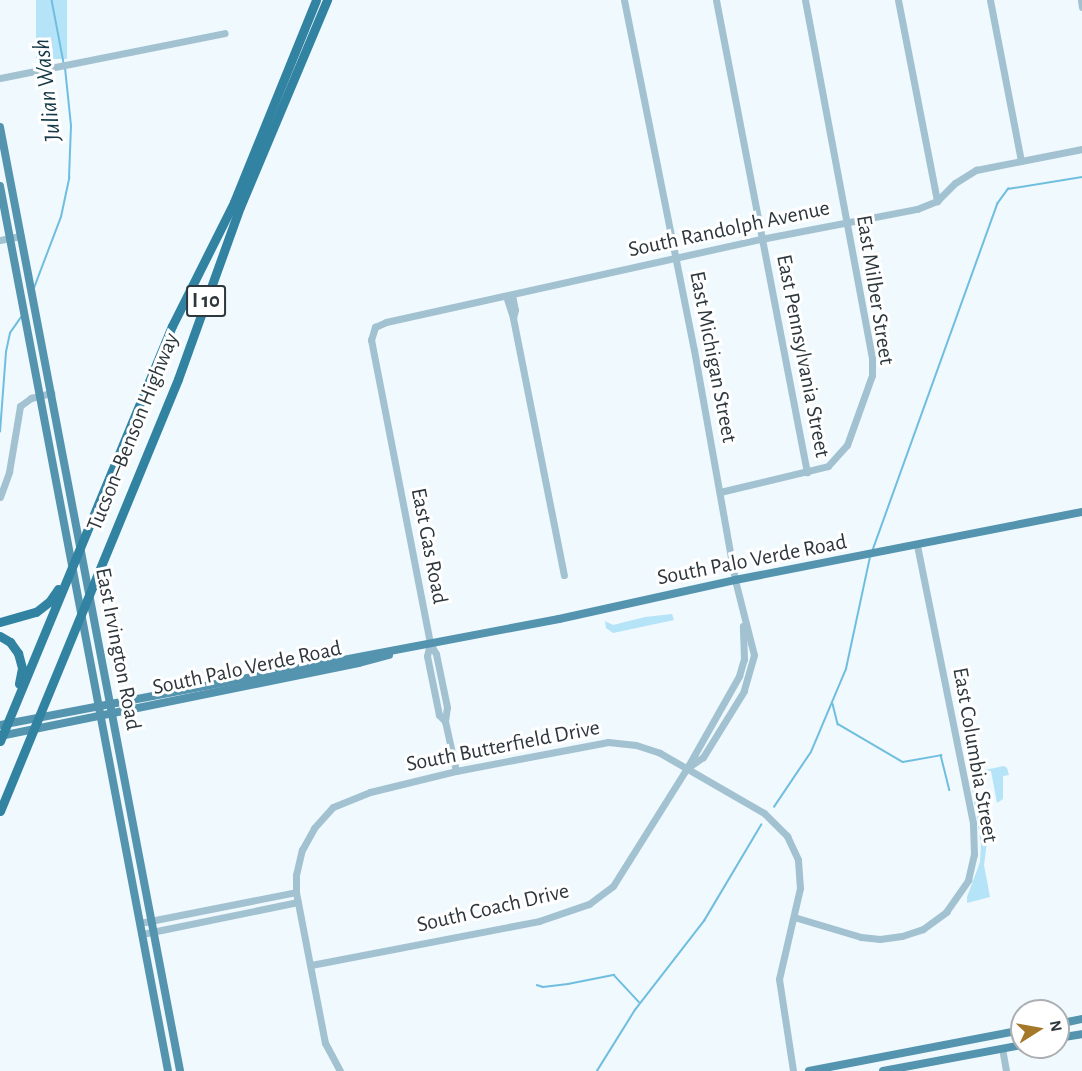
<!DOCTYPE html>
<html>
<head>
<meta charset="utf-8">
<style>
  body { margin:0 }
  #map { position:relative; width:1082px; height:1071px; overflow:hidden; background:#eff9fe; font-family:"Alegreya Sans",sans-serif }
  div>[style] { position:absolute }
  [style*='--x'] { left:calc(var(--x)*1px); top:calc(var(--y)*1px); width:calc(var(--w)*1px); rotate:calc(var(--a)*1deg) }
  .green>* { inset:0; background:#b5e3f8; transform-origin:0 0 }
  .stream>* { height:1.5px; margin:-0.75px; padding:0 0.75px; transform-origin:0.75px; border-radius:0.75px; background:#70bedf }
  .minor>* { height:7px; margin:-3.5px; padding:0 3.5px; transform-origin:3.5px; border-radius:3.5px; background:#a2c2d1 }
  .major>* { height:8px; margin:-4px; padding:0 4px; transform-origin:4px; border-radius:4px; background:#5494af }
  .highway>* { height:9px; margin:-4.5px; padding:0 4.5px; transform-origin:4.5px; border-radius:4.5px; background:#3283a2 }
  span { translate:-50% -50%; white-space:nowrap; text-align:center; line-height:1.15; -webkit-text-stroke:6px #fff; paint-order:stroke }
  .shield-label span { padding:2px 4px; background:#fff; border:2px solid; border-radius:4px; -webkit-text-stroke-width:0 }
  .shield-label { font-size:21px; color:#2d373c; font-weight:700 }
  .street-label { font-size:22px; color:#2d373c }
  .water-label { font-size:24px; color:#143846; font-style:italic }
  .north { position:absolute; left:1010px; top:999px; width:60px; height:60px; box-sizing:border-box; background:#fff; border:2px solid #abafb1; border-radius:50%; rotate:79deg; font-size:16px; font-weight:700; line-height:24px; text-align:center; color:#2d373c }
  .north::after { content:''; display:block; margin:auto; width:21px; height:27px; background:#a47729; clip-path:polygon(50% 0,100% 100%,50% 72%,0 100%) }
</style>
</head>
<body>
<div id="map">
  <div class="green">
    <div style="left:36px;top:0;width:31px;height:59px"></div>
    <div style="clip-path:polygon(672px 614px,674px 620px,613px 633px,606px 628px,605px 621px,613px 625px,645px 617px)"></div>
    <div style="clip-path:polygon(1004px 766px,1007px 768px,1009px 775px,1003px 776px,1003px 799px,997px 803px,991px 771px,985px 770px)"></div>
    <div style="clip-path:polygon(975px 775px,984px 816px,987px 842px,984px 865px,990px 897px,967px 903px,967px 897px,980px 862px,981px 844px,970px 776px)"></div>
  </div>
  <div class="stream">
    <div style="--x:52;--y:0;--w:64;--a:79.2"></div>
    <div style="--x:34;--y:288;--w:76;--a:-69.2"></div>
    <div style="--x:61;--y:217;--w:40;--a:-78"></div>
    <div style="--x:69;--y:178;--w:52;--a:-87.8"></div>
    <div style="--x:71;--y:126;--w:58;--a:-95.9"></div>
    <div style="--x:0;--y:432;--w:80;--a:-85.7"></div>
    <div style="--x:6;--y:352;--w:19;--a:-78"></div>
    <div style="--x:10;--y:333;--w:19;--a:-55"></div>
    <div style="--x:873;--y:549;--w:367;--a:-70.2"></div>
    <div style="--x:997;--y:204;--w:19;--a:-54"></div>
    <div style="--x:1008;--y:189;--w:75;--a:-9.2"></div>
    <div style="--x:833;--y:704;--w:21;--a:76"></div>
    <div style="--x:838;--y:724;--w:75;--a:30.3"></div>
    <div style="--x:903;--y:762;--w:39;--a:-10"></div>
    <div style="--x:941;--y:755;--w:36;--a:76"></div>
    <div style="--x:774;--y:807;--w:66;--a:-56.1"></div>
    <div style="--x:811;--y:752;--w:90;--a:-67.1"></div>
    <div style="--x:846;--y:669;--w:115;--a:-77.9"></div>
    <div style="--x:537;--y:985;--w:6;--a:18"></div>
    <div style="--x:543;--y:987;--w:25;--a:-7"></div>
    <div style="--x:568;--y:984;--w:47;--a:-11.1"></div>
    <div style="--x:614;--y:975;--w:37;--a:47"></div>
    <div style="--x:597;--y:1071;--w:72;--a:-58.1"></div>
    <div style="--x:635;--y:1010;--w:113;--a:-52.2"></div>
    <div style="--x:704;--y:921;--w:112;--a:-59.3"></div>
  </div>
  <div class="minor">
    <div style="--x:624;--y:0;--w:357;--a:78.7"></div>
    <div style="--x:694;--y:350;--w:234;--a:79.9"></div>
    <div style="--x:735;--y:580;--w:77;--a:75.8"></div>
    <div style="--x:754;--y:655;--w:37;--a:106"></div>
    <div style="--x:744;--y:691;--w:78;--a:121.8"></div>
    <div style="--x:703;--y:757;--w:19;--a:145"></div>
    <div style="--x:716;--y:0;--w:481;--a:79.1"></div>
    <div style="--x:898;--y:0;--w:205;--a:79"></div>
    <div style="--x:990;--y:0;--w:164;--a:79.1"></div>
    <div style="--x:1081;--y:0;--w:7;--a:82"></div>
    <div style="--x:0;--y:78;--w:229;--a:-11.3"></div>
    <div style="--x:0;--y:240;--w:21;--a:-11"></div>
    <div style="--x:512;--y:295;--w:15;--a:79"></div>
    <div style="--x:515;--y:310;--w:8;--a:104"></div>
    <div style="--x:506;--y:296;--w:23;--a:72"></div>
    <div style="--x:513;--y:318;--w:262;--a:78.8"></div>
    <div style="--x:720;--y:492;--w:111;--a:-13.5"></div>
    <div style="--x:828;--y:466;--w:28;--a:-48"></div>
    <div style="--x:847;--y:445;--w:74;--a:-70.3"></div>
    <div style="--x:872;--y:375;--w:17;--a:-90"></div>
    <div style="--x:872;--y:358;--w:364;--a:-100.6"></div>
    <div style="--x:0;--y:497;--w:27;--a:-70"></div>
    <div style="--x:9;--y:472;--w:67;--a:-80.5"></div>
    <div style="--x:20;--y:406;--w:14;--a:-36"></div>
    <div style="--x:31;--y:398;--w:21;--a:-14"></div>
    <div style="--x:430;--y:643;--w:13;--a:103"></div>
    <div style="--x:427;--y:656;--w:60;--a:78.5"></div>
    <div style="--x:439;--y:715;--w:8;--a:45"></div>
    <div style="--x:456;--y:771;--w:51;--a:-102.4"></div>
    <div style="--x:445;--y:721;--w:14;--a:-82"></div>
    <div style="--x:447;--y:707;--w:54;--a:-101.7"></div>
    <div style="--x:436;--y:654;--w:13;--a:-119"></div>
    <div style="--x:430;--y:643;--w:309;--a:-101"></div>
    <div style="--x:371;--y:340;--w:14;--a:-73"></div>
    <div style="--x:375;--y:327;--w:12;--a:-24"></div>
    <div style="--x:386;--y:322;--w:384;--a:-12.5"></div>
    <div style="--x:761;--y:239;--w:159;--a:-10.9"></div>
    <div style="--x:917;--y:209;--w:22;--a:-22"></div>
    <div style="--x:937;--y:201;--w:25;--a:-45"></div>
    <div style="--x:955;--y:183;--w:25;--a:-32"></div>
    <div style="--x:976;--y:170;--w:108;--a:-11.2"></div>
    <div style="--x:794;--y:917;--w:70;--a:16.6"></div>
    <div style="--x:861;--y:937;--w:19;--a:6"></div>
    <div style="--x:880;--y:939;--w:22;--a:-8"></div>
    <div style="--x:902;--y:936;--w:22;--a:-18"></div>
    <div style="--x:923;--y:929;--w:29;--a:-36"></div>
    <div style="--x:946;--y:912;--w:39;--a:-55"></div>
    <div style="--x:968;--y:880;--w:27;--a:-77"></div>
    <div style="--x:974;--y:854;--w:31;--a:-92"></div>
    <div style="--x:973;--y:823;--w:284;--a:-101.4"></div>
    <div style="--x:140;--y:923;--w:159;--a:-11.2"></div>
    <div style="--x:142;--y:934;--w:159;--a:-11.6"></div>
    <div style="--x:311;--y:965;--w:232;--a:-10.9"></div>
    <div style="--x:539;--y:921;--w:53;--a:-18.8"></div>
    <div style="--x:589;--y:904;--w:30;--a:-37"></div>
    <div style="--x:613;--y:886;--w:139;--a:-57.9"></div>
    <div style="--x:687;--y:768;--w:106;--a:-60.5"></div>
    <div style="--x:739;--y:676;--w:18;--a:-74"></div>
    <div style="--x:744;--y:659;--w:33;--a:-92"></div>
    <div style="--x:1002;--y:1048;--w:23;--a:80"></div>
    <div style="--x:340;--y:1071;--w:32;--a:-118"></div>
    <div style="--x:325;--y:1043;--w:154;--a:-100.9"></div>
    <div style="--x:296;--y:892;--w:17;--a:-90"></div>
    <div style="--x:296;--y:875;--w:26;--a:-77"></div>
    <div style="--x:302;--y:850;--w:25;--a:-61"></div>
    <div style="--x:314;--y:828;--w:28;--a:-48"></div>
    <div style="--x:333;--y:807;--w:40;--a:-22"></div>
    <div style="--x:370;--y:792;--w:89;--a:-13.7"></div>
    <div style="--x:456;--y:771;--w:155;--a:-10.8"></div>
    <div style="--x:608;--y:742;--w:28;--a:6"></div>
    <div style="--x:636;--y:745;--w:25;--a:18"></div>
    <div style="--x:660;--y:753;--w:120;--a:30"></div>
    <div style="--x:764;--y:813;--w:33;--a:45"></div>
    <div style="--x:787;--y:836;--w:26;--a:65"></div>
    <div style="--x:798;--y:860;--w:28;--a:86"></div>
    <div style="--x:800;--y:888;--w:93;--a:103"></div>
    <div style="--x:779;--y:979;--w:93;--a:81.3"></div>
  </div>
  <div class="major">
    <div style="--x:0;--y:127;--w:961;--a:79.2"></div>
    <div style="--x:0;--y:186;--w:901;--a:79.25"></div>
    <div style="--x:0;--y:725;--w:569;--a:-10.74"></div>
    <div style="--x:559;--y:619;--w:180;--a:-12.5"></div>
    <div style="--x:735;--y:580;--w:354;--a:-11.1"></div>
    <div style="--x:0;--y:736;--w:366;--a:-11.5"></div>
    <div style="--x:359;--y:663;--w:31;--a:-15"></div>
    <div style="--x:1058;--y:1024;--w:25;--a:-12"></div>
    <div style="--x:1058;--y:1038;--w:24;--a:-9"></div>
    <div style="--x:809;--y:1071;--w:217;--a:-10.9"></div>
    <div style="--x:883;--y:1071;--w:141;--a:-10.6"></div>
  </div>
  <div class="highway">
    <div style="--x:0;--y:622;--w:37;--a:-16"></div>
    <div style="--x:36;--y:612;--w:16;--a:-38"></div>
    <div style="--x:49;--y:602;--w:16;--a:-55"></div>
    <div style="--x:0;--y:636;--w:12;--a:31"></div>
    <div style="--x:10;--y:642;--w:14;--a:54"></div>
    <div style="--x:18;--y:653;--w:16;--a:75"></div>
    <div style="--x:22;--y:668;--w:16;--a:101"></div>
    <div style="--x:0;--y:741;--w:449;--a:-67.5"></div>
    <div style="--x:172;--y:326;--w:139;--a:-63.4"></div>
    <div style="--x:234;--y:202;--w:218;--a:-67.9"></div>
    <div style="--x:0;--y:811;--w:467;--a:-67.6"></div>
    <div style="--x:178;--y:379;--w:183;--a:-70.2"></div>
    <div style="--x:240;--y:207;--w:225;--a:-67.2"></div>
  </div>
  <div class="shield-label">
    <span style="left:206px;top:301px">I 10</span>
  </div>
  <div class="street-label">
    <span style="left:729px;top:229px;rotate:-12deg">South Randolph Avenue</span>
    <span style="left:875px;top:290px;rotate:81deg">East Milber Street</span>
    <span style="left:803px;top:356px;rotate:79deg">East Pennsylvania Street</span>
    <span style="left:713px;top:357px;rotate:79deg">East Michigan Street</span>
    <span style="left:133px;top:432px;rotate:-68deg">Tucson–Benson Highway</span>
    <span style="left:429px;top:546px;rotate:79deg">East Gas Road</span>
    <span style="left:752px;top:560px;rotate:-11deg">South Palo Verde Road</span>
    <span style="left:118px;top:649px;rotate:79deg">East Irvington Road</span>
    <span style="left:247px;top:668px;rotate:-12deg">South Palo Verde Road</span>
    <span style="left:503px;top:746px;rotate:-11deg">South Butterfield Drive</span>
    <span style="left:975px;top:755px;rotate:80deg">East Columbia Street</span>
    <span style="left:493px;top:908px;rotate:-13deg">South Coach Drive</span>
  </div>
  <div class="water-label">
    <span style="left:48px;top:90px;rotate:-97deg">Julian Wash</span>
  </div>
  <div class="north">N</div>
</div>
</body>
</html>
